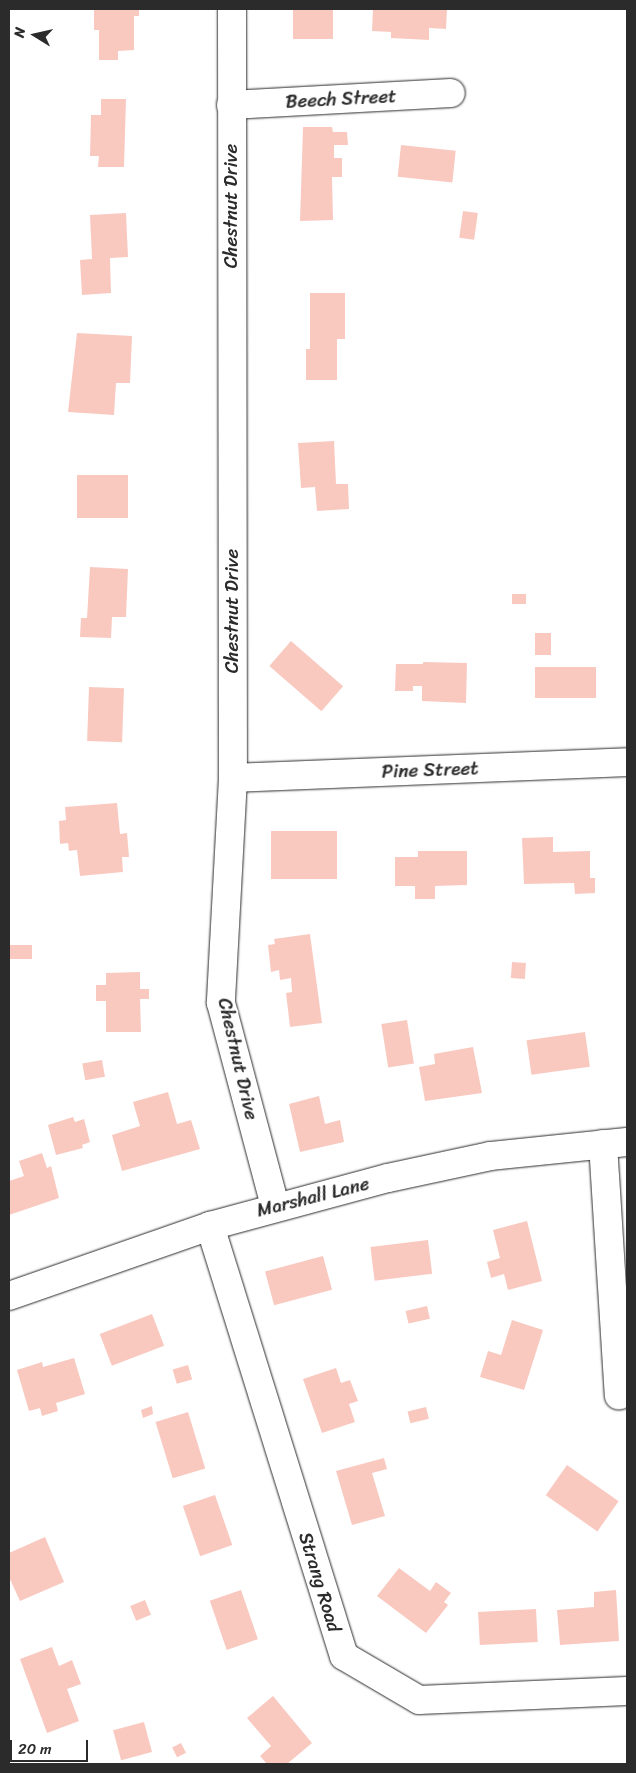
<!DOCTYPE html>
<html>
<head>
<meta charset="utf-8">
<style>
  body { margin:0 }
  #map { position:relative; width:636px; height:1773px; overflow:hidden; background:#fff; font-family:Sriracha,sans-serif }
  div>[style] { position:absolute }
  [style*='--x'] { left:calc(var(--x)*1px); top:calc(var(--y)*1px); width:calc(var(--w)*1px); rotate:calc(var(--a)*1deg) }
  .building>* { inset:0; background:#f9c9c0; transform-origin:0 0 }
  .roads { filter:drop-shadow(0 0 1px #2b2b2b) drop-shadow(0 0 1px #2b2b2b) }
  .minor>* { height:28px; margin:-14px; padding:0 14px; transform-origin:14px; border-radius:14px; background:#fff }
  .tertiary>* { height:28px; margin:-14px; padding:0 14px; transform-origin:14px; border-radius:14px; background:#fff }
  span { translate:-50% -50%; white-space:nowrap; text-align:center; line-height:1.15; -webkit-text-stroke:4px #fff; paint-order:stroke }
  .street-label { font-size:19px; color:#2b2b2b }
  .frame { position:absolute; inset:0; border:10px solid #2b2b2b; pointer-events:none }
  .north { position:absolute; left:10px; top:10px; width:50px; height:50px; -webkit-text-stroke:4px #fff; paint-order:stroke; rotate:280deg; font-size:14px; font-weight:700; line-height:20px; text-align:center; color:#2b2b2b }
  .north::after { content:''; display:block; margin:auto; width:18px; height:22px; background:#2b2b2b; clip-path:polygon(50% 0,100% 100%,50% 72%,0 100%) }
  .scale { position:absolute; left:10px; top:1740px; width:78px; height:22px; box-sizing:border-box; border:2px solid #2b2b2b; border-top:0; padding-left:6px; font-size:15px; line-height:18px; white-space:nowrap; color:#2b2b2b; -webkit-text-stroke:4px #fff; paint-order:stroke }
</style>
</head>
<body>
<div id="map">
  <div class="building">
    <div style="clip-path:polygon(94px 9px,139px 9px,139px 16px,134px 16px,134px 50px,118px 51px,118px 60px,99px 60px,99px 30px,94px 30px)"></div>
    <div style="left:293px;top:9px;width:40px;height:30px"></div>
    <div style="clip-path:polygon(373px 9px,447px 9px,446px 29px,429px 28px,429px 40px,391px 38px,391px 32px,372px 31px)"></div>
    <div style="clip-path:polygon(101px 99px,126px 99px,124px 167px,98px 167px,99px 156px,90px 156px,91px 115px,101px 115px)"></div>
    <div style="clip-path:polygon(303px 127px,332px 127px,333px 132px,347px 132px,348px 145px,334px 145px,334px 158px,342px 158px,342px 177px,332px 177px,333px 220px,300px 221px)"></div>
    <div style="left:401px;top:145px;width:55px;height:32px;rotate:6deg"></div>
    <div style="left:463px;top:211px;width:15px;height:27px;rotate:8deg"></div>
    <div style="clip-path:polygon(126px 213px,128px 257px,110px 258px,111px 293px,82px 295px,80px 260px,92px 259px,90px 215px)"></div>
    <div style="clip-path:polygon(310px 293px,345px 293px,345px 339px,337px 339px,337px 380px,306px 380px,306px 349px,310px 349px)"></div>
    <div style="clip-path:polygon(77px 333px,132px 336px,130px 383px,116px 383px,114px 415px,68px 412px)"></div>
    <div style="clip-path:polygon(334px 441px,336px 484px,348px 484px,349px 509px,317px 511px,315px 487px,301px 488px,298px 443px)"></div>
    <div style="left:77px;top:475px;width:51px;height:43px"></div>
    <div style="clip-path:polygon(90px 567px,128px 569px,126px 617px,112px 617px,111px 638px,80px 637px,81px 618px,87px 618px)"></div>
    <div style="left:512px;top:594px;width:14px;height:10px"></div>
    <div style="left:551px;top:633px;width:22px;height:16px;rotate:90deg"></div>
    <div style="left:291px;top:641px;width:69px;height:33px;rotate:41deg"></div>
    <div style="clip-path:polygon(423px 662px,467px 663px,466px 703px,422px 701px,422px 686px,413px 686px,413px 691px,395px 691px,396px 664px,423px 664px)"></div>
    <div style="left:535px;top:667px;width:61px;height:31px"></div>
    <div style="left:89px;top:687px;width:35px;height:54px;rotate:2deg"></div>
    <div style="clip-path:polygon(117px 803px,120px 834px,127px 833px,129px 857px,122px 857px,123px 872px,80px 876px,77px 850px,69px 851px,68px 843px,60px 844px,59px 821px,66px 820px,65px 807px)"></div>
    <div style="left:271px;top:831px;width:66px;height:48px"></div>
    <div style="clip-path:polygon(553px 837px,553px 852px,590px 851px,590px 878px,595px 878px,595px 893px,575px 894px,574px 883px,524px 884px,522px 838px)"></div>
    <div style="clip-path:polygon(418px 851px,467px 851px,467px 885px,435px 886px,435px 899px,415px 899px,415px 886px,395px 886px,395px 857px,418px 857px)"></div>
    <div style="clip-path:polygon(310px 934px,322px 1023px,290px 1027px,286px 993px,292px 992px,291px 978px,280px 980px,279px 970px,271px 972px,268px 945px,275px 944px,274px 939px)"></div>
    <div style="left:9px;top:945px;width:23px;height:14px"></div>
    <div style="left:512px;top:962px;width:14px;height:16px;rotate:4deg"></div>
    <div style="clip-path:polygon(140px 972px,140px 989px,149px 989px,149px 999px,140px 999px,141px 1032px,106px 1032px,106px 1001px,96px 1001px,96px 985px,106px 985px,106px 973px)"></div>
    <div style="left:407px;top:1020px;width:44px;height:26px;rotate:81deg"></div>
    <div style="left:585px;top:1032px;width:35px;height:59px;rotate:82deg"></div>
    <div style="clip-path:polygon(473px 1047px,482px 1093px,425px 1101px,419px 1067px,435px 1064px,434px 1054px)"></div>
    <div style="left:102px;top:1060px;width:17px;height:20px;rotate:80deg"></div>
    <div style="clip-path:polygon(168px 1092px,177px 1124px,191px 1120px,200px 1149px,122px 1171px,112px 1135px,140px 1126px,133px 1102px)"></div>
    <div style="clip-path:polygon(319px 1096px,325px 1124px,340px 1120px,344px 1142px,300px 1152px,289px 1104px)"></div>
    <div style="clip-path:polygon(73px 1117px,75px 1122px,84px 1119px,90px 1142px,82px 1145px,83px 1148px,56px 1155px,48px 1125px)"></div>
    <div style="clip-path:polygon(42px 1153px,47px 1168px,51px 1166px,59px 1198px,9px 1215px,9px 1181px,24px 1176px,19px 1161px)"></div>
    <div style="clip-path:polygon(527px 1221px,542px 1281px,508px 1290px,504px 1274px,491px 1278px,487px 1262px,500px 1258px,493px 1230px)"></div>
    <div style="left:428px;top:1240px;width:34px;height:58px;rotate:83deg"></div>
    <div style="left:323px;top:1256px;width:35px;height:60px;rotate:75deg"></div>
    <div style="left:427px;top:1306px;width:13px;height:22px;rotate:77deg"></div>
    <div style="left:152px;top:1314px;width:34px;height:56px;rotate:69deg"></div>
    <div style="clip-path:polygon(512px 1320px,543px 1330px,524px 1390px,480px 1377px,488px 1351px,501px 1355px)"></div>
    <div style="clip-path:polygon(74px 1358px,85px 1394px,56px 1403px,58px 1411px,42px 1416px,40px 1408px,29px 1411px,17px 1370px,42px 1362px,43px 1367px)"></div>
    <div style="left:188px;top:1365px;width:15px;height:16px;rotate:74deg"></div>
    <div style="clip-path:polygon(336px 1368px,341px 1383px,350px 1380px,358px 1401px,349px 1404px,355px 1422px,322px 1433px,303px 1379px)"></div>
    <div style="clip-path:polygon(152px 1406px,153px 1414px,143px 1418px,141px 1410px)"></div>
    <div style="left:426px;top:1407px;width:12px;height:19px;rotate:76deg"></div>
    <div style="left:188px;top:1412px;width:59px;height:34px;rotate:73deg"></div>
    <div style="clip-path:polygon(384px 1458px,387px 1469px,372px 1473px,385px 1516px,352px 1525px,336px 1471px)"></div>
    <div style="left:567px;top:1465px;width:63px;height:37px;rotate:35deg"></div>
    <div style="left:215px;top:1495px;width:53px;height:34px;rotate:71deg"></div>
    <div style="clip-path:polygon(45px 1537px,64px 1582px,20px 1601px,9px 1577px,9px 1553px)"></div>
    <div style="clip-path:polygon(399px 1568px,430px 1591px,436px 1582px,451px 1593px,444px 1602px,448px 1605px,426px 1633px,377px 1596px)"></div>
    <div style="left:241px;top:1590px;width:52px;height:33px;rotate:71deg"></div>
    <div style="clip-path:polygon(616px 1590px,619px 1641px,560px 1645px,557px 1610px,594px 1607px,594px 1592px)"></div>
    <div style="left:145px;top:1600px;width:16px;height:16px;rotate:68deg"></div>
    <div style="left:536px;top:1609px;width:33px;height:58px;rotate:87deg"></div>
    <div style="clip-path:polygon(52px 1647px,59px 1666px,72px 1660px,81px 1684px,67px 1689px,79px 1721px,47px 1733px,20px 1659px)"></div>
    <div style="clip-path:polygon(273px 1696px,312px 1743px,287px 1764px,267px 1764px,260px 1756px,271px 1746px,247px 1718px)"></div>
    <div style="left:144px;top:1722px;width:31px;height:32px;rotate:75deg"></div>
    <div style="left:181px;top:1743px;width:11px;height:10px;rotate:63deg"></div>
  </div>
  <div class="roads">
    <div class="minor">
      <div style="--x:232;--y:9;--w:769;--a:89.93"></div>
      <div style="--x:233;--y:778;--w:225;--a:93.1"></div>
      <div style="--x:221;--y:1003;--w:210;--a:75.1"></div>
      <div style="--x:231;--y:105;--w:220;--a:-3.1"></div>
      <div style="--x:233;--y:778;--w:394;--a:-2.3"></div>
      <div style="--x:603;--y:1144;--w:252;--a:86.4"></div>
      <div style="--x:210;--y:1226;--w:450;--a:72.7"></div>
      <div style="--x:344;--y:1656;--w:87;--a:30.4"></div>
      <div style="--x:419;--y:1700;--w:208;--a:-2.5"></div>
    </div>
    <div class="tertiary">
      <div style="--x:9;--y:1296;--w:213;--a:-19.2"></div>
      <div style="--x:210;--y:1226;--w:184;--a:-15.1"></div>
      <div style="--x:388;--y:1178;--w:105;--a:-12.1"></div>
      <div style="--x:491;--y:1156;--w:137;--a:-5.9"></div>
    </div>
  </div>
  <div class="street-label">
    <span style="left:341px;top:99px;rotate:-3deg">Beech Street</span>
    <span style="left:231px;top:206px;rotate:-90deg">Chestnut Drive</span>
    <span style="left:232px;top:611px;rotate:-90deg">Chestnut Drive</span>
    <span style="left:430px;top:770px;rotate:-2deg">Pine Street</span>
    <span style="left:238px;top:1059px;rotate:77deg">Chestnut Drive</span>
    <span style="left:313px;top:1197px;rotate:-14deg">Marshall Lane</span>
    <span style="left:320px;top:1582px;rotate:73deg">Strang Road</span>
  </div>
  <div class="frame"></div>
  <div class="north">N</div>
  <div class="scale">20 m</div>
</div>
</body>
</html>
